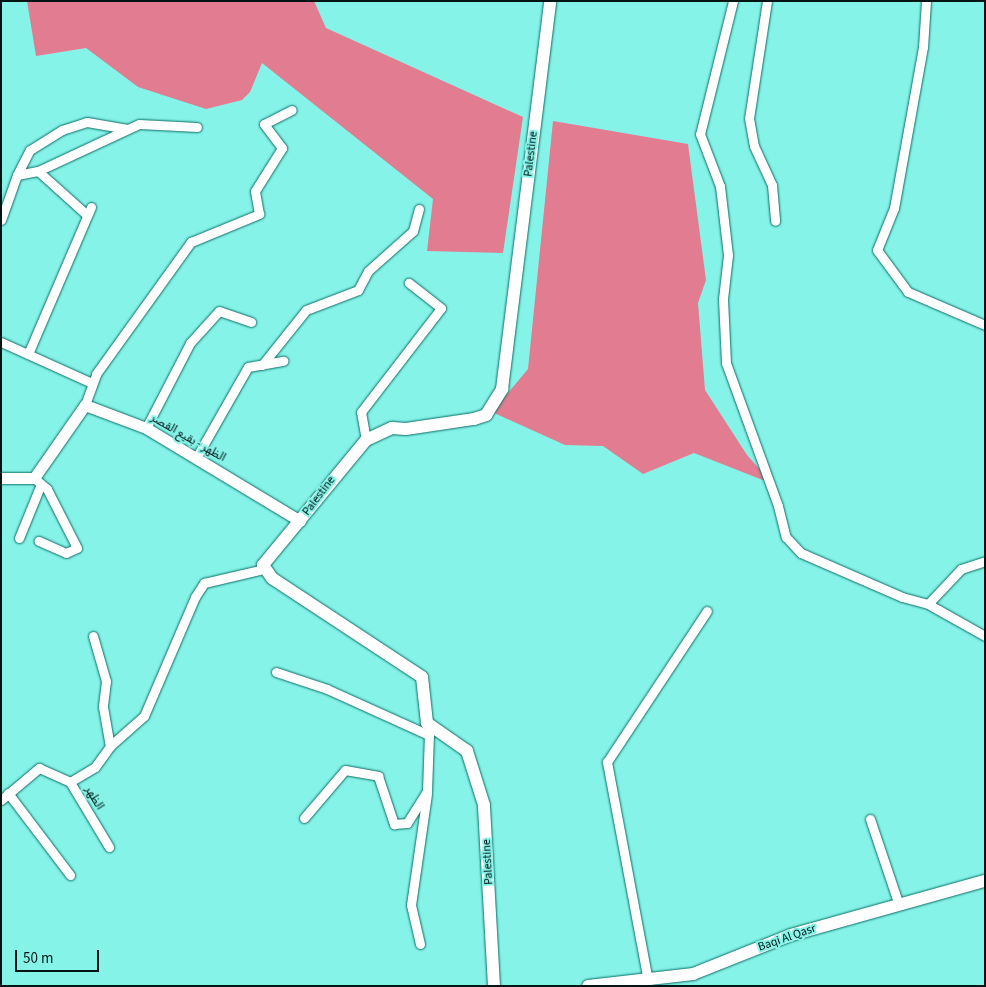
<!DOCTYPE html>
<html>
<head>
<meta charset="utf-8">
<style>
  body { margin:0 }
  #map { position:relative; width:986px; height:987px; overflow:hidden; background:#86f3e8; font-family:"Source Sans 3","Noto Sans Arabic",sans-serif }
  div>[style] { position:absolute }
  [style*='--x'] { left:calc(var(--x)*1px); top:calc(var(--y)*1px); width:calc(var(--w)*1px); rotate:calc(var(--a)*1deg) }
  .forest>* { inset:0; background:#e17c91 }
  .roads { filter:drop-shadow(0 0 1px #0b6e67) drop-shadow(0 0 1px #0b6e67) }
  .minor>* { height:9px; margin:-4.5px; padding:0 4.5px; transform-origin:4.5px; border-radius:4.5px; background:#fff }
  .tertiary>* { height:11px; margin:-5.5px; padding:0 5.5px; transform-origin:5.5px; border-radius:5.5px; background:#fff }
  .secondary>* { height:12px; margin:-6px; padding:0 6px; transform-origin:6px; border-radius:6px; background:#fff }
  span { translate:-50% -50%; white-space:nowrap; text-align:center; line-height:1.15; -webkit-text-stroke:4px #86f3e8; paint-order:stroke }
  .street-label { font-size:12px; color:#001412 }
  .frame { position:absolute; inset:0; border:2px solid #001412; pointer-events:none }
  .scale { position:absolute; left:15px; top:950px; width:84px; height:22px; box-sizing:border-box; border:2px solid #001412; border-top:0; padding-left:6px; font-size:15px; line-height:18px; white-space:nowrap; color:#001412; -webkit-text-stroke:4px #86f3e8; paint-order:stroke }
</style>
</head>
<body>
<div id="map">
  <div class="forest">
    <div style="clip-path:polygon(27px 1px,314px 1px,326px 28px,523px 117px,503px 253px,427px 251px,433px 199px,262px 63px,250px 92px,242px 100px,206px 109px,138px 87px,86px 48px,36px 56px)"></div>
    <div style="clip-path:polygon(553px 121px,688px 144px,706px 280px,698px 303px,705px 390px,747px 455px,773px 484px,694px 453px,643px 474px,603px 446px,565px 445px,492px 412px,528px 369px)"></div>
  </div>
  <div class="roads">
    <div class="minor">
      <div style="--x:733;--y:1;--w:137;--a:103.9"></div>
      <div style="--x:700;--y:134;--w:56;--a:69"></div>
      <div style="--x:720;--y:186;--w:69;--a:83.4"></div>
      <div style="--x:728;--y:255;--w:44;--a:96.5"></div>
      <div style="--x:723;--y:299;--w:64;--a:87.3"></div>
      <div style="--x:726;--y:363;--w:152;--a:70"></div>
      <div style="--x:778;--y:506;--w:32;--a:76"></div>
      <div style="--x:786;--y:537;--w:22;--a:47"></div>
      <div style="--x:801;--y:553;--w:110;--a:23.5"></div>
      <div style="--x:902;--y:597;--w:27;--a:15"></div>
      <div style="--x:928;--y:604;--w:48;--a:-46.7"></div>
      <div style="--x:961;--y:569;--w:25;--a:-18"></div>
      <div style="--x:767;--y:1;--w:118;--a:98.7"></div>
      <div style="--x:749;--y:118;--w:28;--a:80"></div>
      <div style="--x:754;--y:146;--w:43;--a:65.2"></div>
      <div style="--x:772;--y:185;--w:36;--a:85"></div>
      <div style="--x:926;--y:1;--w:46;--a:93.7"></div>
      <div style="--x:923;--y:47;--w:164;--a:100.2"></div>
      <div style="--x:894;--y:208;--w:45;--a:112"></div>
      <div style="--x:877;--y:250;--w:52;--a:53.6"></div>
      <div style="--x:908;--y:292;--w:84;--a:23.2"></div>
      <div style="--x:38;--y:171;--w:111;--a:-25"></div>
      <div style="--x:139;--y:124;--w:58;--a:3"></div>
      <div style="--x:17;--y:175;--w:28;--a:-63"></div>
      <div style="--x:30;--y:150;--w:38;--a:-32"></div>
      <div style="--x:62;--y:130;--w:26;--a:-18"></div>
      <div style="--x:87;--y:122;--w:41;--a:9.9"></div>
      <div style="--x:1;--y:220;--w:48;--a:-70.4"></div>
      <div style="--x:17;--y:175;--w:21;--a:-11"></div>
      <div style="--x:38;--y:171;--w:66;--a:41.9"></div>
      <div style="--x:1;--y:342;--w:100;--a:24.3"></div>
      <div style="--x:28;--y:354;--w:160;--a:-66.8"></div>
      <div style="--x:262;--y:365;--w:70;--a:-51.3"></div>
      <div style="--x:306;--y:310;--w:56;--a:-21"></div>
      <div style="--x:358;--y:290;--w:21;--a:-62"></div>
      <div style="--x:368;--y:271;--w:60;--a:-41.6"></div>
      <div style="--x:413;--y:231;--w:23;--a:-75"></div>
      <div style="--x:85;--y:405;--w:33;--a:-70"></div>
      <div style="--x:96;--y:374;--w:163;--a:-54.3"></div>
      <div style="--x:191;--y:242;--w:74;--a:-22.4"></div>
      <div style="--x:259;--y:214;--w:23;--a:-100"></div>
      <div style="--x:255;--y:191;--w:51;--a:-57.9"></div>
      <div style="--x:282;--y:148;--w:30;--a:-127"></div>
      <div style="--x:264;--y:124;--w:31;--a:-27"></div>
      <div style="--x:146;--y:428;--w:96;--a:-62.6"></div>
      <div style="--x:190;--y:343;--w:43;--a:-47.8"></div>
      <div style="--x:219;--y:311;--w:34;--a:19"></div>
      <div style="--x:366;--y:440;--w:28;--a:-100"></div>
      <div style="--x:361;--y:412;--w:131;--a:-52.4"></div>
      <div style="--x:441;--y:308;--w:41;--a:-142"></div>
      <div style="--x:196;--y:458;--w:105;--a:-60.3"></div>
      <div style="--x:248;--y:367;--w:36;--a:-10"></div>
      <div style="--x:34;--y:478;--w:17;--a:40"></div>
      <div style="--x:47;--y:489;--w:66;--a:63"></div>
      <div style="--x:77;--y:548;--w:12;--a:156"></div>
      <div style="--x:66;--y:553;--w:30;--a:-156"></div>
      <div style="--x:19;--y:538;--w:58;--a:-67.8"></div>
      <div style="--x:928;--y:604;--w:65;--a:29.3"></div>
      <div style="--x:93;--y:636;--w:47;--a:73.9"></div>
      <div style="--x:106;--y:681;--w:26;--a:97"></div>
      <div style="--x:103;--y:707;--w:40;--a:80"></div>
      <div style="--x:276;--y:672;--w:54;--a:18.4"></div>
      <div style="--x:327;--y:689;--w:112;--a:24.3"></div>
      <div style="--x:429;--y:735;--w:5;--a:-90"></div>
      <div style="--x:70;--y:782;--w:29;--a:-31"></div>
      <div style="--x:95;--y:767;--w:26;--a:-54"></div>
      <div style="--x:110;--y:746;--w:45;--a:-41.4"></div>
      <div style="--x:144;--y:716;--w:129;--a:-66.8"></div>
      <div style="--x:195;--y:597;--w:17;--a:-57"></div>
      <div style="--x:204;--y:583;--w:62;--a:-13.1"></div>
      <div style="--x:8;--y:793;--w:103;--a:52.9"></div>
      <div style="--x:1;--y:800;--w:50;--a:-40.1"></div>
      <div style="--x:39;--y:768;--w:34;--a:24"></div>
      <div style="--x:70;--y:782;--w:76;--a:59"></div>
      <div style="--x:304;--y:818;--w:63;--a:-49.5"></div>
      <div style="--x:345;--y:770;--w:34;--a:10"></div>
      <div style="--x:378;--y:776;--w:51;--a:71.6"></div>
      <div style="--x:394;--y:824;--w:13;--a:-4"></div>
      <div style="--x:407;--y:823;--w:38;--a:-58"></div>
      <div style="--x:427;--y:791;--w:56;--a:-88"></div>
      <div style="--x:870;--y:819;--w:91;--a:71.4"></div>
      <div style="--x:420;--y:944;--w:40;--a:-103"></div>
      <div style="--x:411;--y:905;--w:112;--a:-81.8"></div>
      <div style="--x:648;--y:981;--w:223;--a:-100.6"></div>
      <div style="--x:607;--y:762;--w:181;--a:-56.5"></div>
    </div>
    <div class="tertiary">
      <div style="--x:1;--y:478;--w:33;--a:0"></div>
      <div style="--x:34;--y:478;--w:89;--a:-55.1"></div>
      <div style="--x:85;--y:405;--w:65;--a:20.7"></div>
      <div style="--x:146;--y:428;--w:180;--a:31.1"></div>
    </div>
    <div class="secondary">
      <div style="--x:494;--y:986;--w:181;--a:-93.2"></div>
      <div style="--x:484;--y:805;--w:57;--a:-107.5"></div>
      <div style="--x:467;--y:751;--w:49;--a:-145"></div>
      <div style="--x:427;--y:723;--w:46;--a:-96.2"></div>
      <div style="--x:422;--y:677;--w:180;--a:-146.6"></div>
      <div style="--x:272;--y:578;--w:16;--a:-125"></div>
      <div style="--x:263;--y:565;--w:162;--a:-50.5"></div>
      <div style="--x:366;--y:440;--w:29;--a:-25"></div>
      <div style="--x:392;--y:428;--w:14;--a:4"></div>
      <div style="--x:406;--y:429;--w:69;--a:-8.4"></div>
      <div style="--x:474;--y:419;--w:13;--a:-18"></div>
      <div style="--x:486;--y:415;--w:31;--a:-58"></div>
      <div style="--x:502;--y:389;--w:391;--a:-82.9"></div>
      <div style="--x:588;--y:986;--w:106;--a:-6.5"></div>
      <div style="--x:693;--y:974;--w:105;--a:-21.7"></div>
      <div style="--x:791;--y:935;--w:201;--a:-15.6"></div>
    </div>
  </div>
  <div class="street-label">
    <span style="left:531px;top:154px;rotate:-83deg">Palestine</span>
    <span style="left:188px;top:438px;rotate:30deg">الظهر - بقيع القصر</span>
    <span style="left:319px;top:496px;rotate:-53deg">Palestine</span>
    <span style="left:94px;top:798px;rotate:60deg">الظهر</span>
    <span style="left:488px;top:862px;rotate:-93deg">Palestine</span>
    <span style="left:787px;top:938px;rotate:-19deg">Baqi Al Qasr</span>
  </div>
  <div class="frame"></div>
  <div class="scale">50 m</div>
</div>
</body>
</html>
